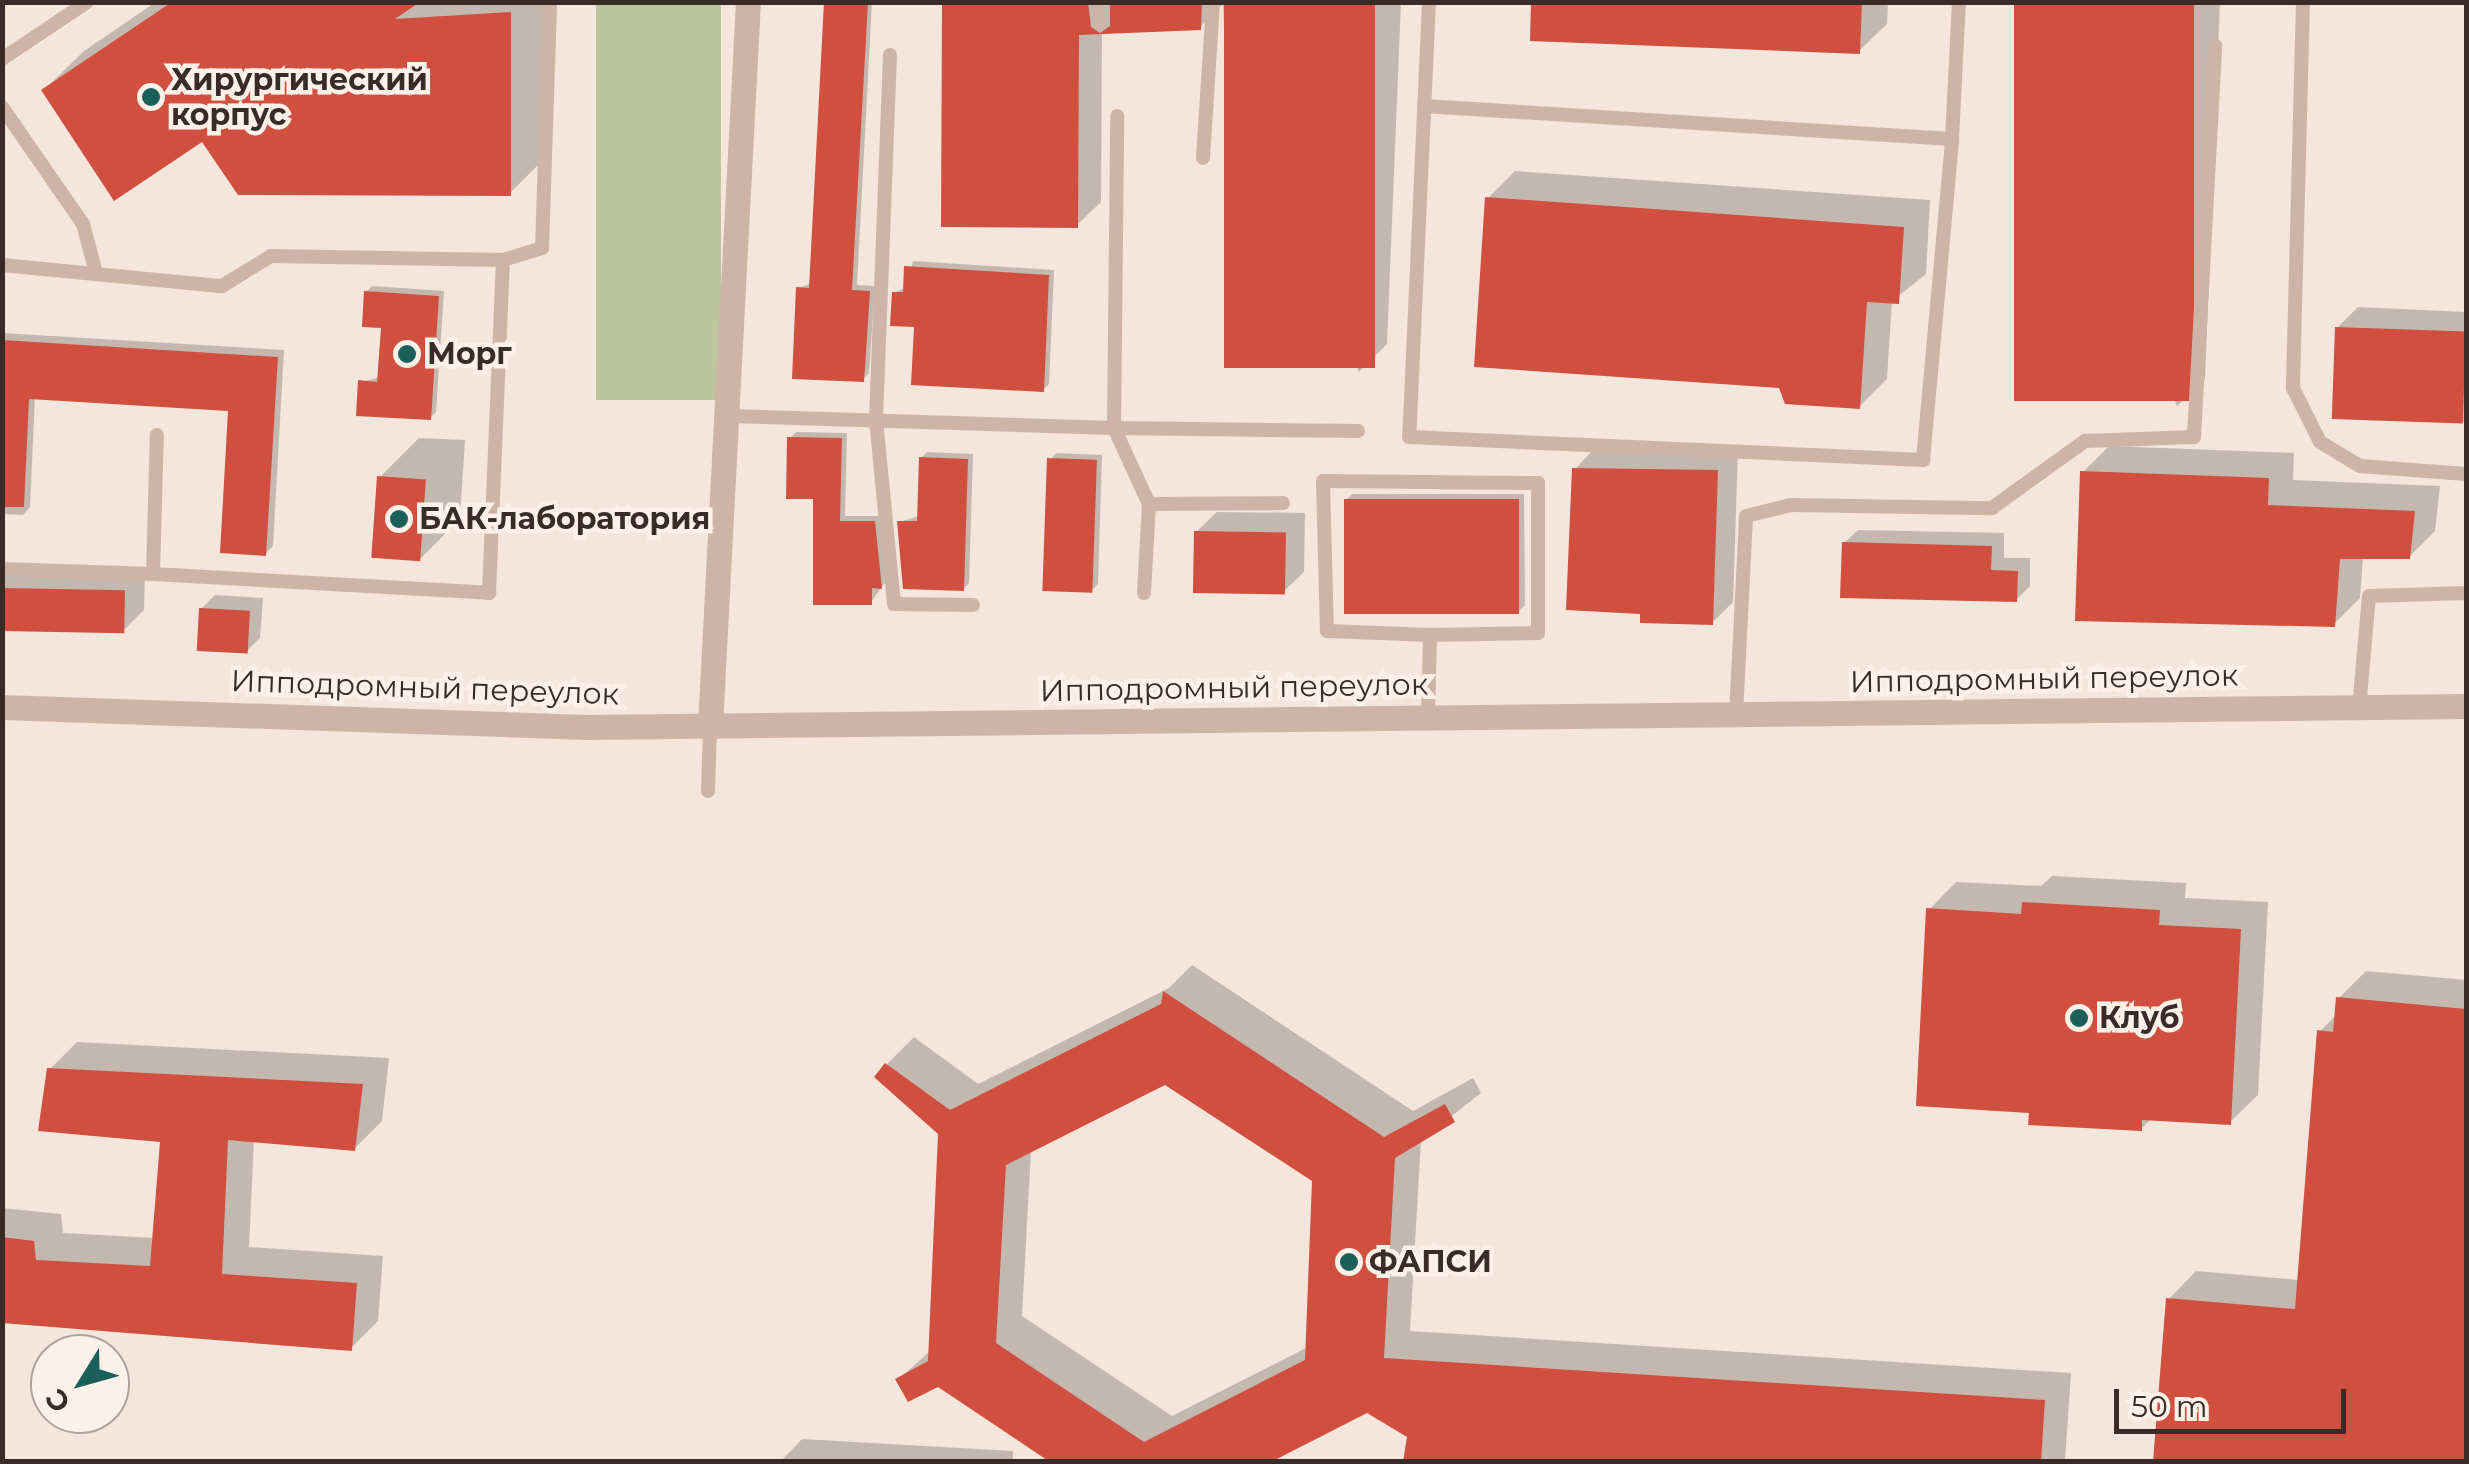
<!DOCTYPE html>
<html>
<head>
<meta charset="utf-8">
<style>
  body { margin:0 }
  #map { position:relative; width:2469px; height:1464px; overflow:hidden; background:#f4e6dc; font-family:Montserrat,sans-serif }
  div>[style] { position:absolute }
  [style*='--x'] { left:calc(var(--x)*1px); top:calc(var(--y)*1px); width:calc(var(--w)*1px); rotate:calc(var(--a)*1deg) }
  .green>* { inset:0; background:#bcc59b; transform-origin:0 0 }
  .shadow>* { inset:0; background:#0003 }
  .building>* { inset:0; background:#d04f3f; transform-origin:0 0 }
  .lane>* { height:14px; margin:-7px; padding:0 7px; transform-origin:7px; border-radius:7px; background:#ceb3a7 }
  .street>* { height:25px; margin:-12.5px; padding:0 12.5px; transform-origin:12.5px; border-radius:12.5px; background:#ceb3a7 }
  .dots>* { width:28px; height:28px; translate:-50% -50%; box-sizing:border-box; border:5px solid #fbf1e9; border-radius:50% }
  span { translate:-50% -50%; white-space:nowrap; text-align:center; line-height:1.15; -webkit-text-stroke:9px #fbf1e9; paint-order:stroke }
  .poi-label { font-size:30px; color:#392b28; font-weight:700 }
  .left { translate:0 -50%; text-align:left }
  .street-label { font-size:30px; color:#392b28 }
  .frame { position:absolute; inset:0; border:5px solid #392b28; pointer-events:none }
  .north { position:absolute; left:30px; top:1334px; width:100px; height:100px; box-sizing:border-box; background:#fbf1e9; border:2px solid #ada29c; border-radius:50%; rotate:233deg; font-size:28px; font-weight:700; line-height:40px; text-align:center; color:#392b28 }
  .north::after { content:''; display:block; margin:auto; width:35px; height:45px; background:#1a5f5a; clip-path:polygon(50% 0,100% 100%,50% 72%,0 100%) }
  .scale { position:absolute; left:2114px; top:1389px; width:232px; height:45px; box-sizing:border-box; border:5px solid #392b28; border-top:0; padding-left:12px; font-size:30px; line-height:35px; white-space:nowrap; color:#392b28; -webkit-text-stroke:8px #fbf1e9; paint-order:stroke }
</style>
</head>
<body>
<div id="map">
  <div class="green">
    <div style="left:596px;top:3px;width:125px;height:397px"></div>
  </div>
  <div class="shadow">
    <div style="clip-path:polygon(156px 2px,550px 2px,550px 153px,510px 193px,203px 139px,44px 90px,84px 51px)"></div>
    <div style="clip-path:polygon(827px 2px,872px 2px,857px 285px,875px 286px,869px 373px,863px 379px,798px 288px,812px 283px)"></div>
    <div style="clip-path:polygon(945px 2px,1401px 2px,1387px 344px,1359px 372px,1224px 27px,1223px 4px,1199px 28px,1102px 31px,1101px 202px,1077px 225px)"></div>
    <div style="clip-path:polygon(1534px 2px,1888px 2px,1887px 24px,1859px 51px)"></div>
    <div style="clip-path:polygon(2016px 2px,2220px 2px,2205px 379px,2177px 406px)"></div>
    <div style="clip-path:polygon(1515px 171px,1930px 200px,1926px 274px,1892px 301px,1887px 379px,1859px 407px,1488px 198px)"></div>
    <div style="clip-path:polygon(913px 261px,1054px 270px,1049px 384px,1043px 390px,917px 325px,894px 293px,906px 287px)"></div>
    <div style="clip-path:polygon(372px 286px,444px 291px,436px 412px,430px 418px,361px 382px,380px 377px,383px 326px,366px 292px)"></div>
    <div style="clip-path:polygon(2358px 307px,2466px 312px,2466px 422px,2334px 417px,2337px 328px)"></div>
    <div style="clip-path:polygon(2px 333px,284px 350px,273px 546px,265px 554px,231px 409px,35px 397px,30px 507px,23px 515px,2px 514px)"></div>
    <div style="clip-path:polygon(796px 432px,847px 433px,845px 516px,881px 516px,887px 580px,871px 602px,790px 438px)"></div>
    <div style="clip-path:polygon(419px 438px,465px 440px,460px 519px,420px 559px,380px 477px)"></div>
    <div style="clip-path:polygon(2109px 446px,2294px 453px,2293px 480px,2440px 486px,2435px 531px,2409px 557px,2363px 557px,2360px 598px,2334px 624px,2083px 472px)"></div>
    <div style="clip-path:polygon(1595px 448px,1738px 451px,1733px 602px,1712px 623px,1643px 611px,1575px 469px)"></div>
    <div style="clip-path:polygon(927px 452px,973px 454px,969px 583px,963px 589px,899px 522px,919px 516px,921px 458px)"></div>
    <div style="clip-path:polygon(1056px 453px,1102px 455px,1098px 584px,1092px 590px,1050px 460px)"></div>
    <div style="clip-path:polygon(1352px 494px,1524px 494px,1525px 605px,1519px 611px,1346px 500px)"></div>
    <div style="clip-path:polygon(1217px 512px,1305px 513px,1304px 572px,1283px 592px,1196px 532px)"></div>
    <div style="clip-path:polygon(1858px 530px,2004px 533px,2004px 558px,2030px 558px,2030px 586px,2016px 600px,1844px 543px)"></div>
    <div style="clip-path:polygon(2px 568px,145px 572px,144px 610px,123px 631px,2px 628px)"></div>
    <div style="clip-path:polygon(215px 595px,263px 598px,260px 638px,247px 651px,201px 609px)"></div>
    <div style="clip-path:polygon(2052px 876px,2186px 883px,2185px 898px,2268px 902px,2258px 1095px,2230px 1122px,2152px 1118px,2141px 1129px,2032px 1110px,1929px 910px,1956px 882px,2041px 886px)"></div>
    <div style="clip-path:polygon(evenodd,1192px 965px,1413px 1111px,1473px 1078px,1481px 1093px,1421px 1140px,1410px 1331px,2071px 1373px,2065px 1462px,1406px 1462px,1409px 1436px,1367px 1410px,1054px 1462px,939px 1384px,898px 1380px,931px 1350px,941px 1132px,887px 1064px,914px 1037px,978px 1084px,1169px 988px,1192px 965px,1165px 1082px,1315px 1179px,1308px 1347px,1172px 1416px,1022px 1316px,1031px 1150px,1165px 1082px)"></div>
    <div style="clip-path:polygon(2366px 971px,2466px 980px,2466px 1462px,2156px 1462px,2169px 1299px,2196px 1271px,2300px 1280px,2320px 1031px,2337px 1014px,2338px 999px)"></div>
    <div style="clip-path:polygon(77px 1042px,389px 1058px,382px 1121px,354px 1149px,254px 1139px,249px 1247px,383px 1256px,378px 1321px,351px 1348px,2px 1320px,2px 1208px,61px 1214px,63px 1233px,155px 1238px,163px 1140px,49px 1070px)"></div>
    <div style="clip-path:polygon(802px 1439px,1013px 1451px,1013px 1462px,780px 1462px)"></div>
  </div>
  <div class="building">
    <div style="clip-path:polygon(172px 2px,420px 2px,395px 19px,511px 12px,511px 196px,238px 195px,202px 142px,114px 201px,41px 90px)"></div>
    <div style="clip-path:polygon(824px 2px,868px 2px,852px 290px,870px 291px,864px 382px,792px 379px,796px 287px,809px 288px)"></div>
    <div style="clip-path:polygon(942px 2px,1088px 2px,1091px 27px,1100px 33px,1110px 26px,1110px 2px,1202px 2px,1201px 30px,1079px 35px,1078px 228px,941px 227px)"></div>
    <div style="left:1224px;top:2px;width:151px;height:366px"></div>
    <div style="clip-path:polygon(1531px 2px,1862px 2px,1860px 54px,1530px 41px)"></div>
    <div style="left:2014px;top:2px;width:180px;height:399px"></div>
    <div style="clip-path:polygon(1485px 197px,1904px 227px,1899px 304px,1867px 302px,1860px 409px,1785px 404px,1779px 388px,1474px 367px)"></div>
    <div style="clip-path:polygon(904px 266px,1049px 275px,1044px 392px,911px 385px,914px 327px,890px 326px,892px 292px,903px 292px)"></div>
    <div style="clip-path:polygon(364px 291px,439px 296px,431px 420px,356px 416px,358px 380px,377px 382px,381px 328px,362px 327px)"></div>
    <div style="left:2335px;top:327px;width:131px;height:92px;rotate:2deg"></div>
    <div style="clip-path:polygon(2px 340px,278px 357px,266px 556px,220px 553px,228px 411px,29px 399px,24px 507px,2px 507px)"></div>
    <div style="clip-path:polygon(787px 437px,842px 438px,840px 521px,875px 521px,882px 589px,872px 588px,872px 605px,813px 605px,813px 499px,786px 499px)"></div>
    <div style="clip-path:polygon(919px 457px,968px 459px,964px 591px,903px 589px,897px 521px,917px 521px)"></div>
    <div style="left:1047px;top:458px;width:50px;height:133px;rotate:2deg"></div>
    <div style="clip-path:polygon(1572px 468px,1718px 470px,1713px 625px,1640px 623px,1640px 614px,1566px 610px)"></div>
    <div style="clip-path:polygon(2080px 471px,2269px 478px,2268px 505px,2415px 511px,2410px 559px,2340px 559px,2335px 627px,2075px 621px)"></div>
    <div style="left:377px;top:476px;width:49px;height:82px;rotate:4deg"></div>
    <div style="left:1344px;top:499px;width:175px;height:115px"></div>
    <div style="left:1194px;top:531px;width:92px;height:62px;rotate:1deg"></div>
    <div style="clip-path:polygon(1842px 542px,1992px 546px,1991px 570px,2018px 571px,2017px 602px,1840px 598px)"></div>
    <div style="left:2px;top:588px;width:123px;height:43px;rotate:1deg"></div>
    <div style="left:199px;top:608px;width:51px;height:43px;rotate:3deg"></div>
    <div style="clip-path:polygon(2022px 902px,2160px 910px,2159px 925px,2241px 929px,2231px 1125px,2142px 1120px,2142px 1131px,2028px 1125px,2029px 1113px,1916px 1106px,1926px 908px,2021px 914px)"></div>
    <div style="clip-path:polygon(evenodd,1163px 991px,1384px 1137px,1445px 1104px,1455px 1122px,1395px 1158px,1384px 1358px,2045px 1400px,2041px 1462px,1403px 1462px,1407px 1437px,1367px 1413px,1271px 1462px,1050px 1462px,938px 1387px,908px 1402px,895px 1379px,928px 1361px,938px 1134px,874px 1077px,885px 1063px,950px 1110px,1161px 1004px,1163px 991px,1165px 1085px,1312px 1181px,1305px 1360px,1144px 1442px,996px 1343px,1006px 1165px,1165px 1085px)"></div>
    <div style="clip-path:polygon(2336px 997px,2466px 1009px,2466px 1462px,2153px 1462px,2166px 1298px,2295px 1309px,2317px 1030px,2333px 1032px)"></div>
    <div style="clip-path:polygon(47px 1068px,363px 1084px,355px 1151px,228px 1140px,222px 1274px,357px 1283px,352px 1351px,2px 1323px,2px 1237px,34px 1241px,36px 1260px,150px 1266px,160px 1142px,38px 1131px)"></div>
  </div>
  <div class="lane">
    <div style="--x:1099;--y:2;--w:20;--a:87"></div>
    <div style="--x:1429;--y:2;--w:435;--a:92.6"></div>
    <div style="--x:1409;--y:437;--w:515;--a:2.56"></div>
    <div style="--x:1923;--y:460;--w:322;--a:-84.8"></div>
    <div style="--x:2303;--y:2;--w:386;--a:91.5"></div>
    <div style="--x:2293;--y:388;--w:60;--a:63.4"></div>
    <div style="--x:2320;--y:442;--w:47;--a:31"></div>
    <div style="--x:2360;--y:466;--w:106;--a:4.3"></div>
    <div style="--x:890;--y:55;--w:365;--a:92.2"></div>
    <div style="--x:876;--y:420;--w:185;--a:84.4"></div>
    <div style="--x:894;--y:604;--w:79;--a:0.7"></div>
    <div style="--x:2;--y:59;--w:102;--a:-33.8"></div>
    <div style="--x:1424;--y:106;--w:529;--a:3.58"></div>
    <div style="--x:1952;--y:139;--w:137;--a:-87.1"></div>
    <div style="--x:2;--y:107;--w:142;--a:55.3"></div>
    <div style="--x:83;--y:224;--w:51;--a:75.1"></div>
    <div style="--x:1203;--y:158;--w:156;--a:-86.3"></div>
    <div style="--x:2;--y:265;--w:221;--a:5.5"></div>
    <div style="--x:222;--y:286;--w:57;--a:-31.5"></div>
    <div style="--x:271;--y:256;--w:232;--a:1"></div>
    <div style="--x:503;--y:260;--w:41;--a:-17.1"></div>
    <div style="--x:542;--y:248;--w:246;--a:-88.1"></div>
    <div style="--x:729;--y:416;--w:385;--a:1.8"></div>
    <div style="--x:1114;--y:428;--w:312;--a:-89.4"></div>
    <div style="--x:1149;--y:504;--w:134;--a:-0.4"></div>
    <div style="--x:2;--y:569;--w:151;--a:1.9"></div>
    <div style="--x:153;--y:574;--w:139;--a:-88.4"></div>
    <div style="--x:153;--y:574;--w:337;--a:3.2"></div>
    <div style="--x:489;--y:593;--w:333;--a:-87.6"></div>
    <div style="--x:1144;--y:593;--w:89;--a:-86.8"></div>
    <div style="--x:1149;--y:504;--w:84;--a:-114.7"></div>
    <div style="--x:1114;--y:428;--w:244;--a:0.7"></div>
    <div style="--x:2359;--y:708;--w:112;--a:-84.9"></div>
    <div style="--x:2369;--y:596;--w:97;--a:-1.8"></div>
    <div style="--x:1736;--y:715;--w:199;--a:-87.1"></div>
    <div style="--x:1746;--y:516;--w:46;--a:-13.7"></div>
    <div style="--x:1791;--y:505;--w:201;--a:0.9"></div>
    <div style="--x:1992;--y:508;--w:115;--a:-35.8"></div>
    <div style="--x:2085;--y:441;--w:109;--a:-2.1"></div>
    <div style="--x:2194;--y:437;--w:392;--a:-86.9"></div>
    <div style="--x:1428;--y:718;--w:83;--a:-88.6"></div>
    <div style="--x:1430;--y:635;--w:108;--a:-1.1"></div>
    <div style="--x:1538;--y:633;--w:150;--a:-90"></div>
    <div style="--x:1538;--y:483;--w:215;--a:-179.5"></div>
    <div style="--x:1323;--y:481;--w:150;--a:88.5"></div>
    <div style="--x:1327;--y:631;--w:103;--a:2.2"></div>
    <div style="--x:708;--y:791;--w:65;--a:-88.2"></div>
  </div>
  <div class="street">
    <div style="--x:2;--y:707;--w:584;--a:1.96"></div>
    <div style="--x:586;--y:727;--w:1880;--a:-0.64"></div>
    <div style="--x:710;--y:726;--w:725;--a:-87"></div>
  </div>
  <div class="dots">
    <div style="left:151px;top:97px;background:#1a5f5a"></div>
    <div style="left:407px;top:354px;background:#1a5f5a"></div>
    <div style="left:399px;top:519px;background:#1a5f5a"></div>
    <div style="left:2079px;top:1018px;background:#1a5f5a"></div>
    <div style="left:1349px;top:1262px;background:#1a5f5a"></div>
  </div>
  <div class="poi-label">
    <span class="left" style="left:171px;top:97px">Хирургический<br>корпус</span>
    <span class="left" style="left:427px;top:354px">Морг</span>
    <span class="left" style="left:419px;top:519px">БАК-лаборатория</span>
    <span class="left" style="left:2099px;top:1018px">Клуб</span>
    <span class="left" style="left:1369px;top:1262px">ФАПСИ</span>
  </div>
  <div class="street-label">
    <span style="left:2044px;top:679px;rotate:-1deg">Ипподромный переулок</span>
    <span style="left:425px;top:688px;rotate:2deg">Ипподромный переулок</span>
    <span style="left:1234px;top:688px;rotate:-1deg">Ипподромный переулок</span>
  </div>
  <div class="frame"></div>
  <div class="north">С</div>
  <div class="scale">50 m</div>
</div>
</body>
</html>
